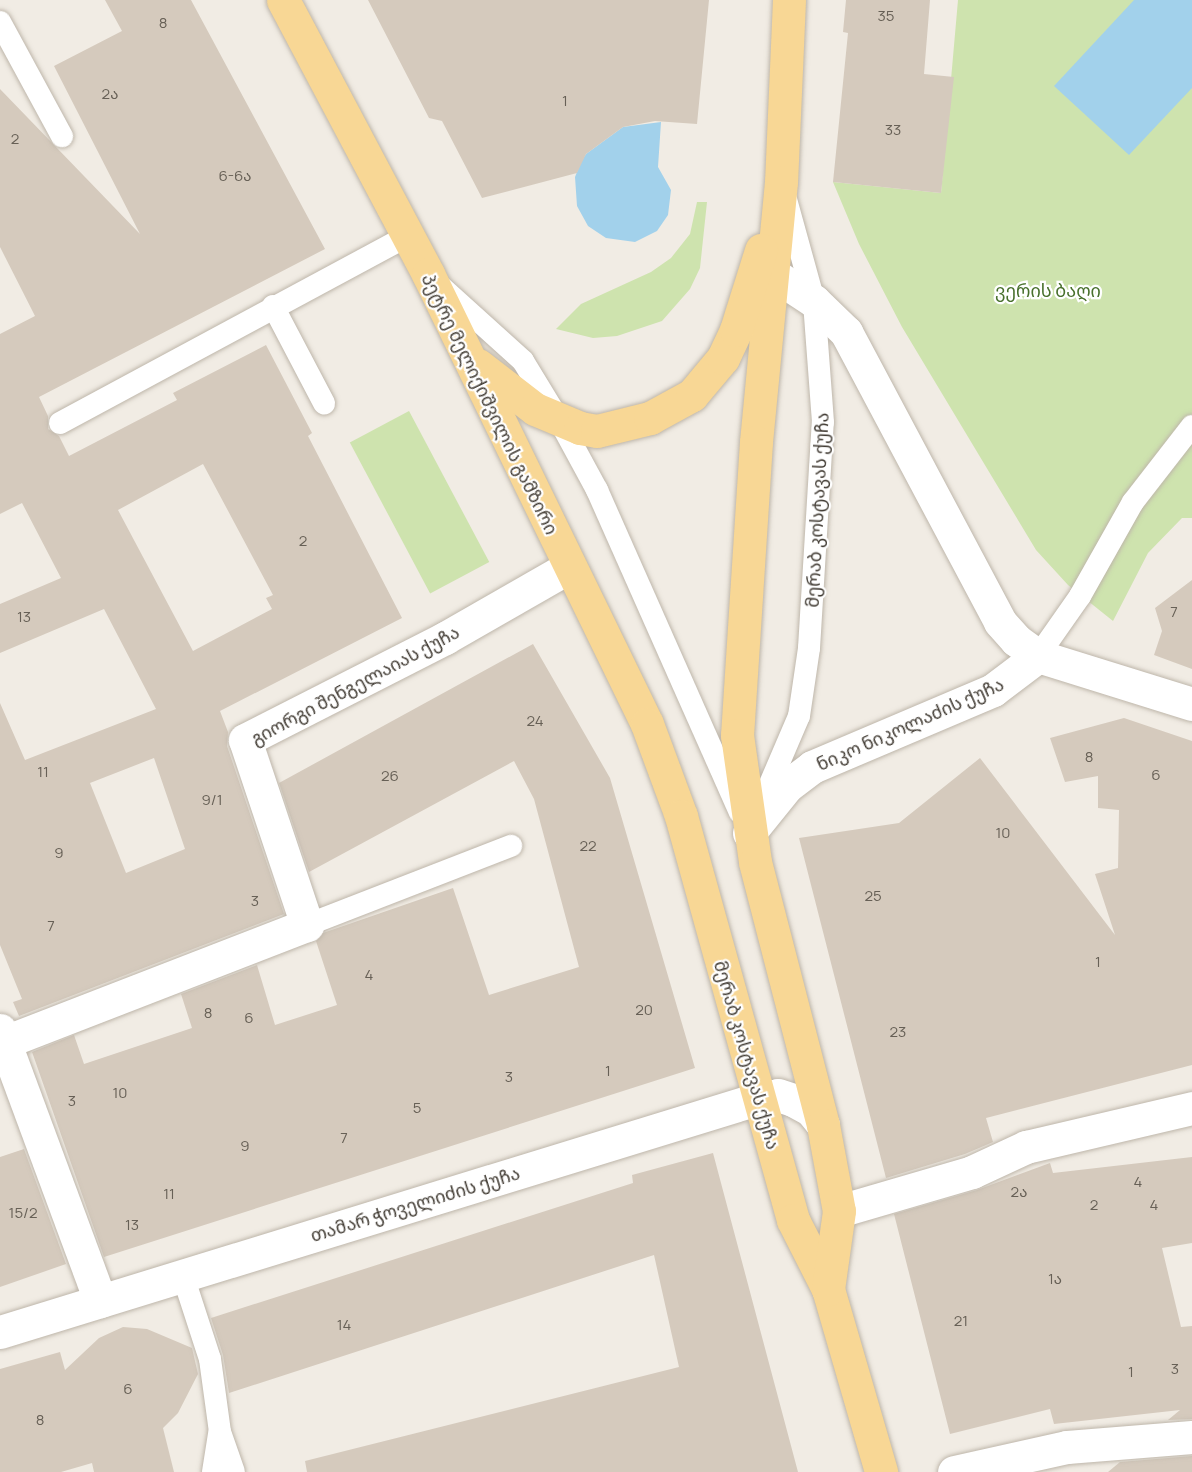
<!DOCTYPE html>
<html>
<head>
<meta charset="utf-8">
<style>
  body { margin:0 }
  #map { position:relative; width:1192px; height:1472px; overflow:hidden; background:#f1ece4; font-family:Manrope,"Noto Sans Georgian",sans-serif }
  div>[style] { position:absolute }
  [style*='--x'] { left:calc(var(--x)*1px); top:calc(var(--y)*1px); width:calc(var(--w)*1px); rotate:calc(var(--a)*1deg) }
  .green>* { inset:0; background:#cee3ae; transform-origin:0 0 }
  .water>* { inset:0; background:#a2d1eb }
  .building>* { inset:0; background:#d5cabd }
  .roads { filter:drop-shadow(0 0 2px #beb6aa) drop-shadow(0 0 2px #beb6aa) }
  .service>* { height:22px; margin:-11px; padding:0 11px; transform-origin:11px; border-radius:11px; background:#fff }
  .minor>* { height:33px; margin:-16.5px; padding:0 16.5px; transform-origin:16.5px; border-radius:16.5px; background:#fff }
  .tertiary>* { height:33px; margin:-16.5px; padding:0 16.5px; transform-origin:16.5px; border-radius:16.5px; background:#fff }
  .primary>* { height:33px; margin:-16.5px; padding:0 16.5px; transform-origin:16.5px; border-radius:16.5px; background:#f8d795 }
  span { translate:-50% -50%; white-space:nowrap; text-align:center; line-height:1.15; -webkit-text-stroke:4.5px #fff; paint-order:stroke }
  .number-label { font-size:15px; color:#676056 }
  .number-label span { -webkit-text-stroke-width:0 }
  .park-label { font-size:18px; color:#48702c }
  .street-label { font-size:18px; color:#423c34 }
</style>
</head>
<body>
<div id="map">
  <div class="green">
    <div style="clip-path:polygon(958px 0,1192px 0,1192px 518px,1182px 518px,1148px 553px,1113px 621px,1068px 585px,1036px 550px,902px 327px,859px 244px,833px 182px,941px 193px)"></div>
    <div style="clip-path:polygon(697px 202px,707px 202px,700px 268px,690px 289px,662px 321px,617px 336px,593px 338px,556px 329px,581px 304px,651px 272px,671px 258px,690px 234px)"></div>
    <div style="left:409px;top:411px;width:171px;height:67px;rotate:62deg"></div>
  </div>
  <div class="water">
    <div style="clip-path:polygon(1134px 0,1192px 0,1192px 88px,1129px 155px,1054px 86px)"></div>
    <div style="clip-path:polygon(661px 122px,658px 167px,671px 190px,668px 215px,657px 231px,635px 242px,606px 238px,588px 226px,577px 206px,575px 177px,581px 162px,586px 154px,623px 127px)"></div>
  </div>
  <div class="building">
    <div style="clip-path:polygon(evenodd,105px 0,191px 0,325px 249px,39px 397px,48px 416px,48px 429px,59px 436px,69px 456px,177px 400px,173px 393px,266px 345px,312px 433px,308px 436px,402px 618px,220px 711px,228px 732px,227px 746px,284px 914px,19px 1016px,13px 1002px,22px 999px,0 945px,0 703px,25px 760px,156px 709px,104px 609px,0 653px,0 604px,61px 578px,22px 503px,0 514px,0 334px,35px 316px,0 247px,0 89px,140px 234px,54px 66px,122px 31px,105px 0,203px 464px,273px 595px,266px 598px,272px 609px,193px 651px,118px 510px,203px 464px,105px 0,154px 758px,185px 849px,126px 873px,90px 783px,154px 758px)"></div>
    <div style="clip-path:polygon(368px 0,709px 0,697px 124px,655px 121px,623px 127px,586px 154px,577px 173px,482px 198px,442px 121px,429px 118px)"></div>
    <div style="clip-path:polygon(846px 0,930px 0,924px 74px,954px 77px,941px 193px,833px 182px,848px 33px,843px 32px)"></div>
    <div style="clip-path:polygon(1192px 580px,1192px 669px,1154px 655px,1162px 631px,1155px 608px)"></div>
    <div style="clip-path:polygon(533px 644px,610px 778px,695px 1068px,104px 1257px,32px 1052px,74px 1035px,84px 1064px,192px 1028px,181px 994px,257px 965px,275px 1025px,337px 1005px,316px 941px,323px 933px,453px 888px,489px 995px,579px 967px,534px 799px,514px 761px,309px 872px,279px 783px)"></div>
    <div style="clip-path:polygon(1124px 718px,1192px 741px,1192px 1065px,986px 1118px,993px 1142px,965px 1154px,886px 1178px,799px 838px,899px 823px,980px 758px,1115px 935px,1095px 874px,1118px 868px,1119px 810px,1098px 808px,1098px 776px,1065px 782px,1050px 738px)"></div>
    <div style="clip-path:polygon(24px 1149px,66px 1264px,0 1287px,0 1157px)"></div>
    <div style="clip-path:polygon(713px 1153px,798px 1472px,307px 1472px,305px 1461px,679px 1367px,654px 1255px,229px 1393px,223px 1355px,211px 1318px,633px 1183px,632px 1175px)"></div>
    <div style="clip-path:polygon(1192px 1157px,1192px 1243px,1162px 1248px,1181px 1327px,1192px 1326px,1192px 1419px,1168px 1420px,1180px 1410px,1054px 1424px,1050px 1409px,950px 1434px,894px 1214px,977px 1190px,1050px 1163px,1053px 1173px)"></div>
    <div style="clip-path:polygon(123px 1327px,147px 1329px,192px 1348px,198px 1374px,178px 1413px,163px 1428px,174px 1472px,94px 1472px,92px 1463px,61px 1472px,0 1472px,0 1369px,60px 1352px,65px 1370px,99px 1338px)"></div>
    <div style="clip-path:polygon(1192px 1456px,1192px 1472px,1108px 1472px,1120px 1462px)"></div>
  </div>
  <div class="roads">
    <div class="service">
      <div style="--x:0;--y:22;--w:130;--a:61.5"></div>
      <div style="--x:439;--y:285;--w:113;--a:42.1"></div>
      <div style="--x:523;--y:361;--w:69;--a:58.6"></div>
      <div style="--x:559;--y:420;--w:80;--a:61.5"></div>
      <div style="--x:597;--y:490;--w:352;--a:66.1"></div>
      <div style="--x:273;--y:306;--w:110;--a:62.3"></div>
      <div style="--x:60;--y:423;--w:395;--a:-28.3"></div>
      <div style="--x:1038;--y:656;--w:73;--a:-55"></div>
      <div style="--x:1080;--y:596;--w:108;--a:-60.6"></div>
      <div style="--x:1133;--y:502;--w:96;--a:-52.2"></div>
      <div style="--x:760;--y:807;--w:99;--a:-66.8"></div>
      <div style="--x:799;--y:716;--w:69;--a:-81.6"></div>
      <div style="--x:809;--y:648;--w:226;--a:-86.5"></div>
      <div style="--x:823;--y:422;--w:121;--a:-94.3"></div>
      <div style="--x:814;--y:301;--w:109;--a:-105.4"></div>
      <div style="--x:307;--y:925;--w:219;--a:-21.2"></div>
      <div style="--x:183;--y:1276;--w:87;--a:72"></div>
      <div style="--x:210;--y:1359;--w:74;--a:82.2"></div>
      <div style="--x:220;--y:1432;--w:42;--a:70.7"></div>
      <div style="--x:213;--y:1472;--w:39;--a:-81"></div>
    </div>
    <div class="minor">
      <div style="--x:773;--y:274;--w:49;--a:33.4"></div>
      <div style="--x:814;--y:301;--w:45;--a:44.1"></div>
      <div style="--x:846;--y:332;--w:328;--a:62"></div>
      <div style="--x:1000;--y:622;--w:24;--a:48"></div>
      <div style="--x:1016;--y:640;--w:27;--a:36"></div>
      <div style="--x:1038;--y:656;--w:161;--a:17.3"></div>
      <div style="--x:749;--y:833;--w:60;--a:-51"></div>
      <div style="--x:787;--y:786;--w:31;--a:-37"></div>
      <div style="--x:812;--y:767;--w:197;--a:-23"></div>
      <div style="--x:993;--y:690;--w:56;--a:-37.1"></div>
      <div style="--x:0;--y:1030;--w:289;--a:69.7"></div>
      <div style="--x:5;--y:1042;--w:324;--a:-21.2"></div>
      <div style="--x:307;--y:925;--w:195;--a:-108.5"></div>
      <div style="--x:245;--y:740;--w:225;--a:-27"></div>
      <div style="--x:445;--y:638;--w:143;--a:-29.8"></div>
      <div style="--x:839;--y:1211;--w:139;--a:-16.3"></div>
      <div style="--x:972;--y:1172;--w:60;--a:-24.8"></div>
      <div style="--x:1026;--y:1147;--w:171;--a:-13.2"></div>
      <div style="--x:954;--y:1472;--w:116;--a:-12.5"></div>
      <div style="--x:1067;--y:1447;--w:125;--a:-4.6"></div>
    </div>
    <div class="tertiary">
      <div style="--x:0;--y:1332;--w:795;--a:-17.11"></div>
      <div style="--x:760;--y:1098;--w:18;--a:-9"></div>
      <div style="--x:778;--y:1095;--w:16;--a:18"></div>
      <div style="--x:793;--y:1100;--w:21;--a:29"></div>
      <div style="--x:811;--y:1110;--w:19;--a:51"></div>
    </div>
    <div class="primary">
      <div style="--x:283;--y:0;--w:310;--a:62.1"></div>
      <div style="--x:428;--y:274;--w:500;--a:64.05"></div>
      <div style="--x:647;--y:724;--w:98;--a:69.7"></div>
      <div style="--x:681;--y:816;--w:419;--a:74.5"></div>
      <div style="--x:793;--y:1220;--w:77;--a:63.1"></div>
      <div style="--x:828;--y:1289;--w:191;--a:73.8"></div>
      <div style="--x:789;--y:0;--w:182;--a:92.5"></div>
      <div style="--x:781;--y:182;--w:261;--a:95.5"></div>
      <div style="--x:756;--y:442;--w:294;--a:93.7"></div>
      <div style="--x:737;--y:735;--w:128;--a:81.9"></div>
      <div style="--x:755;--y:862;--w:272;--a:75.5"></div>
      <div style="--x:823;--y:1125;--w:87;--a:79.5"></div>
      <div style="--x:839;--y:1211;--w:79;--a:98"></div>
      <div style="--x:478;--y:365;--w:72;--a:37.7"></div>
      <div style="--x:535;--y:409;--w:49;--a:22.9"></div>
      <div style="--x:580;--y:428;--w:17;--a:10"></div>
      <div style="--x:597;--y:431;--w:55;--a:-13.8"></div>
      <div style="--x:650;--y:418;--w:48;--a:-28.7"></div>
      <div style="--x:692;--y:395;--w:48;--a:-50"></div>
      <div style="--x:723;--y:358;--w:31;--a:-65"></div>
      <div style="--x:736;--y:330;--w:84;--a:-72.6"></div>
    </div>
  </div>
  <div class="number-label">
    <span style="left:886px;top:16px">35</span>
    <span style="left:163px;top:23px">8</span>
    <span style="left:110px;top:94px">2ა</span>
    <span style="left:565px;top:101px">1</span>
    <span style="left:893px;top:130px">33</span>
    <span style="left:15px;top:139px">2</span>
    <span style="left:235px;top:176px">6-6ა</span>
    <span style="left:303px;top:541px">2</span>
    <span style="left:1174px;top:612px">7</span>
    <span style="left:24px;top:617px">13</span>
    <span style="left:535px;top:721px">24</span>
    <span style="left:1089px;top:757px">8</span>
    <span style="left:43px;top:772px">11</span>
    <span style="left:1156px;top:775px">6</span>
    <span style="left:390px;top:776px">26</span>
    <span style="left:212px;top:800px">9/1</span>
    <span style="left:1003px;top:833px">10</span>
    <span style="left:588px;top:846px">22</span>
    <span style="left:59px;top:853px">9</span>
    <span style="left:873px;top:896px">25</span>
    <span style="left:255px;top:901px">3</span>
    <span style="left:51px;top:926px">7</span>
    <span style="left:1098px;top:962px">1</span>
    <span style="left:369px;top:975px">4</span>
    <span style="left:644px;top:1010px">20</span>
    <span style="left:208px;top:1013px">8</span>
    <span style="left:249px;top:1018px">6</span>
    <span style="left:898px;top:1032px">23</span>
    <span style="left:608px;top:1071px">1</span>
    <span style="left:509px;top:1077px">3</span>
    <span style="left:120px;top:1093px">10</span>
    <span style="left:72px;top:1101px">3</span>
    <span style="left:417px;top:1108px">5</span>
    <span style="left:344px;top:1138px">7</span>
    <span style="left:245px;top:1146px">9</span>
    <span style="left:1138px;top:1182px">4</span>
    <span style="left:1019px;top:1192px">2ა</span>
    <span style="left:169px;top:1194px">11</span>
    <span style="left:1094px;top:1205px">2</span>
    <span style="left:1154px;top:1205px">4</span>
    <span style="left:23px;top:1213px">15/2</span>
    <span style="left:132px;top:1225px">13</span>
    <span style="left:1055px;top:1279px">1ა</span>
    <span style="left:961px;top:1321px">21</span>
    <span style="left:344px;top:1325px">14</span>
    <span style="left:1175px;top:1369px">3</span>
    <span style="left:1131px;top:1372px">1</span>
    <span style="left:128px;top:1389px">6</span>
    <span style="left:40px;top:1420px">8</span>
  </div>
  <div class="park-label">
    <span style="left:1048px;top:290px">ვერის ბაღი</span>
  </div>
  <div class="street-label">
    <span style="left:490px;top:404px;rotate:64deg">პეტრე მელიქიშვილის გამზირი</span>
    <span style="left:817px;top:510px;rotate:-87deg">მერაბ კოსტავას ქუჩა</span>
    <span style="left:355px;top:685px;rotate:-28deg">გიორგი შენგელაიას ქუჩა</span>
    <span style="left:910px;top:724px;rotate:-24deg">ნიკო ნიკოლაძის ქუჩა</span>
    <span style="left:747px;top:1055px;rotate:74deg">მერაბ კოსტავას ქუჩა</span>
    <span style="left:415px;top:1204px;rotate:-17deg">თამარ ჭოველიძის ქუჩა</span>
  </div>
</div>
</body>
</html>
